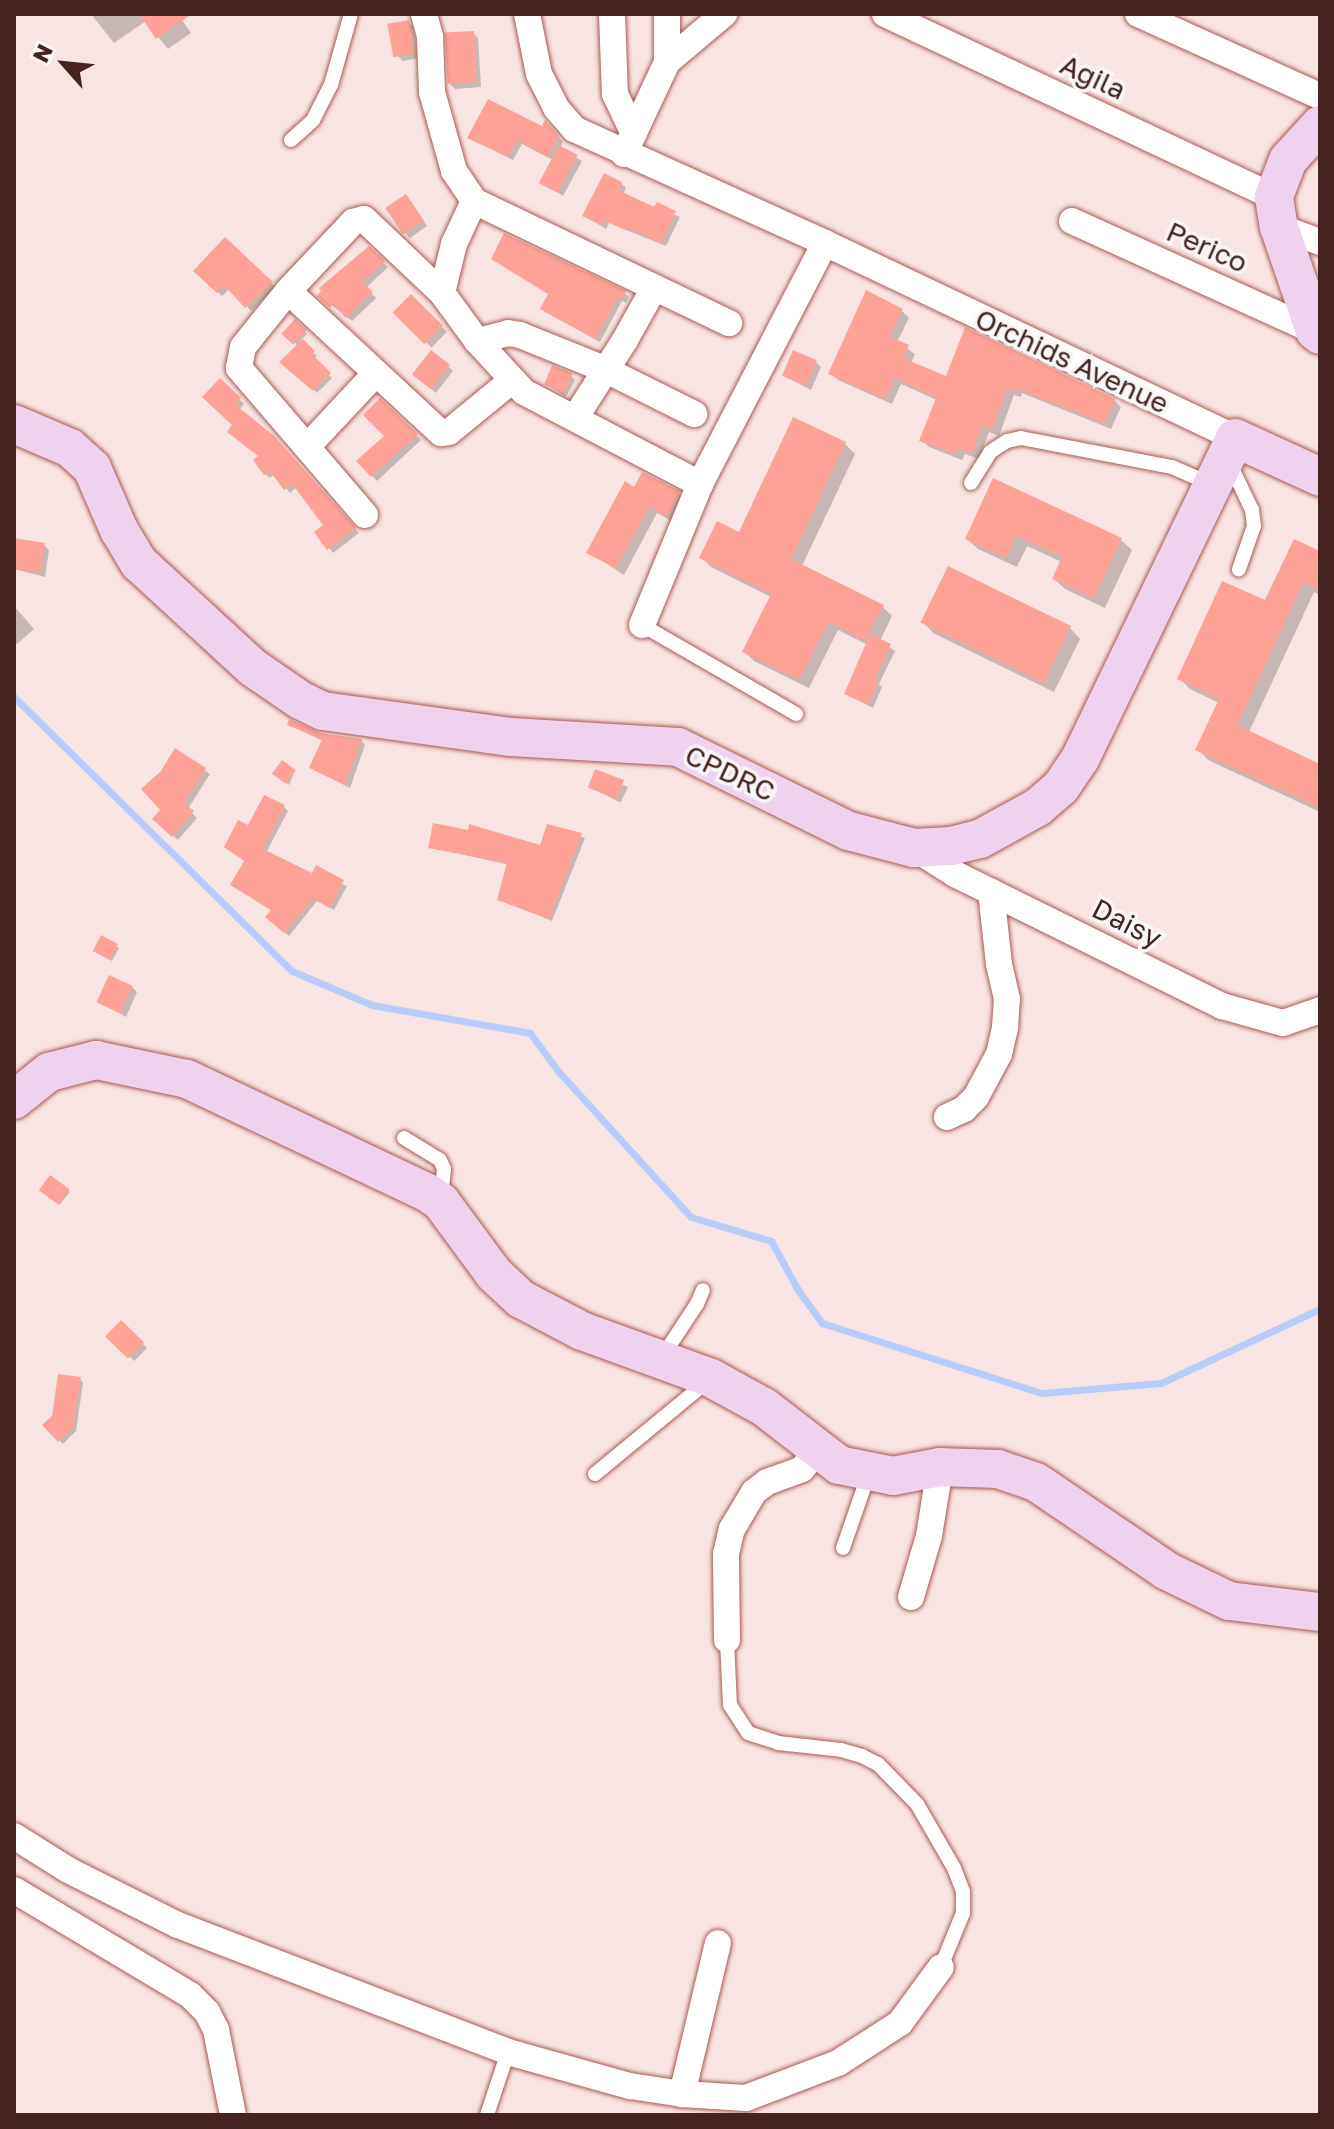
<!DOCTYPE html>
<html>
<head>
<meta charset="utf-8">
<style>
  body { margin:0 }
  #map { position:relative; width:1334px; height:2129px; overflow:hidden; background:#f8e5e3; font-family:"Golos Text",sans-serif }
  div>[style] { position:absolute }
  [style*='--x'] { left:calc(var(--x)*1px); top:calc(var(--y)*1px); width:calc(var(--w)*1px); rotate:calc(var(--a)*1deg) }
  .shadow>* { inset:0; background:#0003; transform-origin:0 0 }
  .stream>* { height:7px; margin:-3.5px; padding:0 3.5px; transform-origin:3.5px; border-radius:3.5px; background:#b9cdfa }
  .building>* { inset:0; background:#fea197; transform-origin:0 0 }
  .roads { filter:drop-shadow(0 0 2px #a95952) drop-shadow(0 0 2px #a95952) }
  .lane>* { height:14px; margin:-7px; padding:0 7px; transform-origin:7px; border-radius:7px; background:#fff }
  .street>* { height:26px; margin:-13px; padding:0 13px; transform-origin:13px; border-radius:13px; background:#fff }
  .secondary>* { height:38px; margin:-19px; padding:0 19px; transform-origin:19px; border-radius:19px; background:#eed2ee }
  span { translate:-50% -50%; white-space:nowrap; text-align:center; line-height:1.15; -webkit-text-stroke:7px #f7f7f7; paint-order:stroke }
  .street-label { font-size:28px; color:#452320 }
  .frame { position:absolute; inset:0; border:16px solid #452320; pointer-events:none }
  .north { position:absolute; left:24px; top:24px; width:80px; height:80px; -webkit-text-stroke:6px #f7f7f7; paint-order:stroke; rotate:297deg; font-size:22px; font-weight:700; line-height:32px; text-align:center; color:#452320 }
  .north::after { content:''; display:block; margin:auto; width:28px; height:36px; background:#452320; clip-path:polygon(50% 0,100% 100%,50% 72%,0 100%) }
</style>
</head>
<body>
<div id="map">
  <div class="shadow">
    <div style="clip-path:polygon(91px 14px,178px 14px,191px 33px,168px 49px,146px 21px,114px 43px)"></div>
    <div style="clip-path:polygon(408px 22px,413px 27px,418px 58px,403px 61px,398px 56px)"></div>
    <div style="clip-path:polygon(473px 33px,478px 38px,481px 87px,455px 89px,450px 84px)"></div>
    <div style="clip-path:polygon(546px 123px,563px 142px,560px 148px,582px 161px,563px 196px,542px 182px,553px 160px,522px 144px,513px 160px,470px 138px,543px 129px)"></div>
    <div style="clip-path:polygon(621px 183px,626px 188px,623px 194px,680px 217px,666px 246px,609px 223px,606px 229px,585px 216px)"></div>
    <div style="clip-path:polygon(411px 201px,427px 226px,410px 238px,405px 233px)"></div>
    <div style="clip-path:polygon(225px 240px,276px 288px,251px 311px,230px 288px,222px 296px,195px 271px)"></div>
    <div style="clip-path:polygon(369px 248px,388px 267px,366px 288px,376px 298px,352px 321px,320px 296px)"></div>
    <div style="clip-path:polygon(493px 259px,624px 293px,629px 297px,626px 303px,622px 301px,600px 342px,547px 313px,543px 309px,550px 295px)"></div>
    <div style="left:411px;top:297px;width:50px;height:22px;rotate:44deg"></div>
    <div style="clip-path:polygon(902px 311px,909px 318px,897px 342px,915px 354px,911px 363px,947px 378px,1114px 400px,1121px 407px,1111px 429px,1022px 393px,1021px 397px,1014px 395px,999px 436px,989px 432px,979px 459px,965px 454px,962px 460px,929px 447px,922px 440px,937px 400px,901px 384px,892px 404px,838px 380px,831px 373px)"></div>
    <div style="clip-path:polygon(295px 322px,307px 334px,301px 340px,317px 356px,313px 359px,332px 378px,317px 393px,298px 374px,298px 346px,284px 332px)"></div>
    <div style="clip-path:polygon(816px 362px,821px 367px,811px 390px,784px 376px)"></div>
    <div style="clip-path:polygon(449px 367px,453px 371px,436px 393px,419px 379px)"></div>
    <div style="clip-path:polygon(570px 375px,575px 380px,566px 397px,545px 383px)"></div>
    <div style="clip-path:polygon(220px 381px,244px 404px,239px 410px,279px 443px,359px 533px,333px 553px,329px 548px,326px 525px,297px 487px,290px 493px,275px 474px,270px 478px,265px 474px,260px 457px,235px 425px)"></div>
    <div style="clip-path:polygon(380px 401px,421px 440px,377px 481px,359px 461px,387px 436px)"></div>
    <div style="clip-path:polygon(794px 420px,845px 444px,855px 454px,802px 566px,882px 606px,892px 616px,880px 641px,895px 651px,879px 684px,882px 687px,873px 708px,847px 694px,868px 645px,838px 630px,809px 688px,754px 661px,744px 651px,771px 597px,711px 567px,701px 557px,740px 535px)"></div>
    <div style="clip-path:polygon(994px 481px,1121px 540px,1132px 550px,1105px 608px,1065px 589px,1054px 579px,1062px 562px,1027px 546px,1017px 567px,978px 549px,967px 539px)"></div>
    <div style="clip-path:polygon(635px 489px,678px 493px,686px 501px,675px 523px,657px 513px,624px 575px,589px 552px)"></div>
    <div style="clip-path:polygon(14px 540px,44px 545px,49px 550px,45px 577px,14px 569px)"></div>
    <div style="clip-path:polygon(1320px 554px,1320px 595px,1314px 592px,1249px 732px,1320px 766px,1320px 812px,1208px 760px,1198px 749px,1219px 703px,1190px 689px,1179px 678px)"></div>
    <div style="clip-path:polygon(14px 606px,34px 629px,17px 644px,14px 641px)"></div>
    <div style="clip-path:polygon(923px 622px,1070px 628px,1080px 639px,1054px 692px,933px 633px)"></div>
    <div style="clip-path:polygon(289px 725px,319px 735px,361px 740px,365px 745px,350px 788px,311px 768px,323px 741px)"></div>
    <div style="clip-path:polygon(176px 751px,210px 774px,188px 809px,197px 818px,178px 840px,155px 819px,162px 810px)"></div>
    <div style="clip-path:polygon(295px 771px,289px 785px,277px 776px)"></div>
    <div style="left:596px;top:771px;width:36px;height:17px;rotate:27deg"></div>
    <div style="clip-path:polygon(284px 807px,288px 811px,266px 853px,312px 875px,347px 886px,334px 910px,317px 901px,289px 936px,271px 921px,272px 911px,232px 885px,246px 861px,249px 828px)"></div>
    <div style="clip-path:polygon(548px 826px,585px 838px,552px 921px,499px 899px,509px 865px,430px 847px,541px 847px)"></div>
    <div style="clip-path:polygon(102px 938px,119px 948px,112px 961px,97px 953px)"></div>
    <div style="clip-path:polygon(132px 987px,137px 992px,126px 1017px,99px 1002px)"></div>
    <div style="left:51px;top:1177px;width:24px;height:16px;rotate:38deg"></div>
    <div style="left:121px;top:1323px;width:36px;height:18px;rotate:44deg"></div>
    <div style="clip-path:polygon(80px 1379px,83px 1383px,76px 1431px,63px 1444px,45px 1425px)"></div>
  </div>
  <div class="stream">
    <div style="--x:14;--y:697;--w:390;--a:44.6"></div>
    <div style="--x:292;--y:971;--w:87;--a:23"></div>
    <div style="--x:372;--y:1005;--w:160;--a:10"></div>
    <div style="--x:530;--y:1033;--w:47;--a:53.6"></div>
    <div style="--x:558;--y:1071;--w:197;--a:47.7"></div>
    <div style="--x:691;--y:1217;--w:84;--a:16.7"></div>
    <div style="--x:771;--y:1241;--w:56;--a:61.1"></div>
    <div style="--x:798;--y:1290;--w:41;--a:54"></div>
    <div style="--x:822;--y:1323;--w:231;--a:17.7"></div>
    <div style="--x:1042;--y:1393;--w:119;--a:-4.8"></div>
    <div style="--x:1161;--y:1383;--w:175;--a:-25"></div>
  </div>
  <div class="building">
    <div style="clip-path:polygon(139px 14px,192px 14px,156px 39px)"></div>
    <div style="left:409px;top:20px;width:34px;height:22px;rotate:80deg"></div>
    <div style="left:474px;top:31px;width:51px;height:29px;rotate:87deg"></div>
    <div style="clip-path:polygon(488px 99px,542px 126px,545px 120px,559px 136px,548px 157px,517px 140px,508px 157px,467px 138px)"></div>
    <div style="left:559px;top:145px;width:21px;height:43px;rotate:28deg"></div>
    <div style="clip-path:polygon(604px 173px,622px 182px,618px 190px,654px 207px,657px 202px,676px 211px,661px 243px,626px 227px,625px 230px,604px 220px,601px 225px,582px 216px)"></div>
    <div style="left:406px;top:194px;width:32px;height:25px;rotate:56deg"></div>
    <div style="clip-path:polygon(504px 233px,626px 291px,621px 300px,617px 298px,595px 339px,540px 309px,548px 294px,491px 259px)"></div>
    <div style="clip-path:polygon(225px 237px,273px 282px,245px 308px,224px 285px,217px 293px,193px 271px)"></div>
    <div style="clip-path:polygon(369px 246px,385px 261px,362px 282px,373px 292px,346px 318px,333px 304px,330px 308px,317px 296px,321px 291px,319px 288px)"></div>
    <div style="clip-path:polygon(866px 290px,903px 309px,890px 337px,909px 345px,903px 358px,946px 376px,965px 327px,1115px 399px,1104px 423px,1015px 388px,1014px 391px,1007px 389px,992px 430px,982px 426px,972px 453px,958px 448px,955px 454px,919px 441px,936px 398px,894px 378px,885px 399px,828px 374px)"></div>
    <div style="left:411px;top:294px;width:45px;height:26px;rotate:45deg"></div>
    <div style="left:295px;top:319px;width:16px;height:20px;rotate:43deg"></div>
    <div style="clip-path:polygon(303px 339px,315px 351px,312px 354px,331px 373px,313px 391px,279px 362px)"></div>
    <div style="left:431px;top:350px;width:24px;height:31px;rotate:38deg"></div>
    <div style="left:793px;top:350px;width:26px;height:28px;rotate:23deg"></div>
    <div style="left:552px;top:365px;width:22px;height:21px;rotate:22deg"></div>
    <div style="clip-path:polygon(220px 378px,241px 398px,236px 405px,274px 436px,356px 528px,327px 550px,314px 532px,323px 525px,292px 484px,284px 490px,269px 470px,264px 475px,253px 460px,258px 456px,227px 432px,232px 425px,202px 397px)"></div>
    <div style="clip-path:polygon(380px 398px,418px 434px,371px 477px,356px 461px,384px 436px,363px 415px)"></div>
    <div style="clip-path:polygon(793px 417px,846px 442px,791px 559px,884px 605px,865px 641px,828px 622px,799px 680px,742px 652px,771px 594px,699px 558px,717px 521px,739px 532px)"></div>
    <div style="clip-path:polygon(642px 472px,680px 491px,667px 516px,649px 507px,616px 568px,586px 553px,625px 481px,634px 487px)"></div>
    <div style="clip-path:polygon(993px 478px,1122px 538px,1094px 598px,1052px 579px,1062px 557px,1016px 536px,1006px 558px,965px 539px)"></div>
    <div style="clip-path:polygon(14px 538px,45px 543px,40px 573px,14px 569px)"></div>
    <div style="clip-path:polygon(1294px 539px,1320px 551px,1320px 591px,1303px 583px,1237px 725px,1320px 764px,1320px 808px,1195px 750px,1219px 699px,1177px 679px,1222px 581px,1265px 600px)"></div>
    <div style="left:948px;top:566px;width:137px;height:63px;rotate:26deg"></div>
    <div style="clip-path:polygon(870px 634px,891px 644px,875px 679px,879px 681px,868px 705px,844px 694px)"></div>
    <div style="clip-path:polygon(289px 719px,320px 733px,362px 739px,345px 785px,309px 768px,322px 739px,287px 725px)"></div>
    <div style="clip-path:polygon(175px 748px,206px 768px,184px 803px,194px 811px,172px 837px,152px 819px,160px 810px,141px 789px,161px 771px)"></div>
    <div style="left:282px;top:760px;width:17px;height:17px;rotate:36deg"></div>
    <div style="left:595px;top:769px;width:31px;height:20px;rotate:21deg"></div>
    <div style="clip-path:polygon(264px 795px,285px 805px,263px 849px,312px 873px,316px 865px,344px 880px,330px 908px,313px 899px,284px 933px,265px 917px,271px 910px,230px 885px,244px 861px,224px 847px,238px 820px,248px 825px)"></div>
    <div style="clip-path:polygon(433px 823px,468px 830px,469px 824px,540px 845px,547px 824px,582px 833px,549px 919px,497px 900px,507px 863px,428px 848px)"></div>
    <div style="left:101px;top:935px;width:19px;height:18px;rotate:28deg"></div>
    <div style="left:109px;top:975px;width:26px;height:30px;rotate:25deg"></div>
    <div style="left:50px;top:1175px;width:24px;height:19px;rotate:36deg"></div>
    <div style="left:121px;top:1320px;width:32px;height:23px;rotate:44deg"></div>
    <div style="clip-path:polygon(58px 1374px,81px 1377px,73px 1427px,58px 1442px,42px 1425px,52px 1416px)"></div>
  </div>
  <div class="roads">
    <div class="lane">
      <div style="--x:291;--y:140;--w:30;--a:-42"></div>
      <div style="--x:313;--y:120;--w:39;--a:-63"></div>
      <div style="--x:331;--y:85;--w:74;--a:-74.3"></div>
      <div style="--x:1229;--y:462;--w:53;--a:64.4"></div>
      <div style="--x:1252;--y:510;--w:16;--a:83"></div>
      <div style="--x:1254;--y:526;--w:46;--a:109.2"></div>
      <div style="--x:971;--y:483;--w:36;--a:-58"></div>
      <div style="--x:990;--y:452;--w:20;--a:-33"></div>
      <div style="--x:1007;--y:441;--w:14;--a:-12"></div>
      <div style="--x:1021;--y:438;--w:154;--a:10.9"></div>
      <div style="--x:1172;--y:467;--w:43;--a:23.6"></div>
      <div style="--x:642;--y:625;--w:178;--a:30"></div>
      <div style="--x:404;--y:1138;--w:42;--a:31.4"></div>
      <div style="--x:440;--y:1160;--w:10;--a:66"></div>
      <div style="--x:444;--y:1169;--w:29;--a:96"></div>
      <div style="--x:662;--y:1357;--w:64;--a:-56.6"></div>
      <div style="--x:697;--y:1304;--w:15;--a:-67"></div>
      <div style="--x:595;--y:1474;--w:146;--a:-39.5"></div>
      <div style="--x:843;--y:1548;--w:79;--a:-70.9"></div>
      <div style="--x:727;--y:1640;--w:65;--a:87.4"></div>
      <div style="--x:730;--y:1705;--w:33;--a:57"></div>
      <div style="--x:748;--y:1733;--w:32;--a:18"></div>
      <div style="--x:778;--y:1743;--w:63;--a:6.3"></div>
      <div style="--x:841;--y:1750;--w:22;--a:16"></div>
      <div style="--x:862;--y:1756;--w:18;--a:27"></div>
      <div style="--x:878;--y:1764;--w:56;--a:45.7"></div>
      <div style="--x:917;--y:1804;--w:74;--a:60"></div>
      <div style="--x:954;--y:1868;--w:26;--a:69"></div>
      <div style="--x:963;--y:1892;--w:21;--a:90"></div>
      <div style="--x:963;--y:1913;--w:58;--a:112.2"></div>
      <div style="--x:487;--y:2115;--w:66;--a:-71.6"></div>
    </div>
    <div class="street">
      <div style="--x:424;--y:14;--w:24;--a:75"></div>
      <div style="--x:430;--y:37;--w:55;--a:87.9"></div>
      <div style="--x:432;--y:92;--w:82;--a:74.4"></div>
      <div style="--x:454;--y:171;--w:36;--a:56"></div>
      <div style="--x:474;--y:201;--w:283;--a:25.6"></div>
      <div style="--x:527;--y:14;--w:61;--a:78.7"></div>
      <div style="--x:539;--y:74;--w:38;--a:63"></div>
      <div style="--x:556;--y:108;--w:28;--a:49"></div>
      <div style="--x:574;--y:129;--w:276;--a:24.4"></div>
      <div style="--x:825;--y:243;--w:454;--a:25.4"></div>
      <div style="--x:612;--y:14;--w:80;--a:87.9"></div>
      <div style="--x:615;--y:94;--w:44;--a:64.6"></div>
      <div style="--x:667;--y:14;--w:48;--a:90"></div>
      <div style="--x:885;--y:14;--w:430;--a:25.2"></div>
      <div style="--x:1138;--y:14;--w:200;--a:24.3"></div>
      <div style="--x:624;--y:154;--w:102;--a:-64.9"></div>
      <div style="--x:667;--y:62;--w:75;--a:-40.1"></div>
      <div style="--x:1072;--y:221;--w:267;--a:24.4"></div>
      <div style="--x:1279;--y:227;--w:44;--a:20.1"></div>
      <div style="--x:288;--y:291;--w:209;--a:42.9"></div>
      <div style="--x:441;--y:433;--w:8;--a:-7"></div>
      <div style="--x:449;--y:432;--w:80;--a:-39.4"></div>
      <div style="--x:442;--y:293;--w:50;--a:-76.2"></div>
      <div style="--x:454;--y:244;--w:47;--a:-65.1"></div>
      <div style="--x:477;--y:341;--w:32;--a:-14"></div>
      <div style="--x:508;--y:333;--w:12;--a:9"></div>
      <div style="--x:520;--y:335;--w:91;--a:22"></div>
      <div style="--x:604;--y:369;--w:101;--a:26.6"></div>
      <div style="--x:575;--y:418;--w:93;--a:-57.3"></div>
      <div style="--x:625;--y:340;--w:60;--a:-60.9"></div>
      <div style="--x:307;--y:447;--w:100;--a:-47"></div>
      <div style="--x:365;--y:515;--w:194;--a:-130.6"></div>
      <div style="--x:239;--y:368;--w:21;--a:-79"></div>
      <div style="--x:243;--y:347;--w:72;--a:-51.2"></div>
      <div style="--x:288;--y:291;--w:95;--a:-46.7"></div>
      <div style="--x:353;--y:222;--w:11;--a:-15"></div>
      <div style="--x:364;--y:219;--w:108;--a:43.5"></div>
      <div style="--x:442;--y:293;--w:59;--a:53.9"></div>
      <div style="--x:477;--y:341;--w:69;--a:47.3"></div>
      <div style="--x:524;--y:392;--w:199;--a:27.6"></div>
      <div style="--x:642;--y:625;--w:152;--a:-67.6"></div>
      <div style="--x:700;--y:484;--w:271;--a:-62.6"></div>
      <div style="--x:914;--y:848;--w:49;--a:32.4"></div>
      <div style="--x:955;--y:874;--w:298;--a:26.3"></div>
      <div style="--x:1222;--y:1006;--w:63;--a:15.6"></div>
      <div style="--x:1283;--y:1023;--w:39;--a:-19"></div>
      <div style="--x:947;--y:1117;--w:19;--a:-25"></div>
      <div style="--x:964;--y:1109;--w:17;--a:-45"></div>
      <div style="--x:976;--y:1097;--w:49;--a:-61.9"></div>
      <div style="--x:999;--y:1054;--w:28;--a:-77"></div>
      <div style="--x:1005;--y:1027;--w:28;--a:-86"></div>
      <div style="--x:1007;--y:999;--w:36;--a:-103"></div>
      <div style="--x:999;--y:964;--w:73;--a:-96.3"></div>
      <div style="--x:911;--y:1597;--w:64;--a:-73.6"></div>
      <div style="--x:929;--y:1536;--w:70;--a:-80.9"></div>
      <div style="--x:727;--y:1640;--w:86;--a:-90.7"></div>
      <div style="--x:726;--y:1554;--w:26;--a:-77"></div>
      <div style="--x:732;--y:1529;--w:43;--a:-59.3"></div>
      <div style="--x:754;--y:1492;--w:16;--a:-38"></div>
      <div style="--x:767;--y:1482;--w:37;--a:-20"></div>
      <div style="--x:802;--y:1469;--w:23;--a:-50"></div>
      <div style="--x:14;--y:1836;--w:64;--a:32.2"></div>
      <div style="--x:68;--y:1870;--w:123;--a:26.6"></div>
      <div style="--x:178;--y:1925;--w:354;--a:21"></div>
      <div style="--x:508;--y:2052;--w:127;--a:15.6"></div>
      <div style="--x:630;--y:2086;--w:53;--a:8.7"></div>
      <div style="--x:682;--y:2094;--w:64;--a:3.6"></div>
      <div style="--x:746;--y:2098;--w:98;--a:-20.8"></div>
      <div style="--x:838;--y:2063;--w:74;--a:-32.8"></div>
      <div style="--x:900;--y:2023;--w:69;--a:-53.8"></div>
      <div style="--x:14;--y:1890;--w:205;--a:30.8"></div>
      <div style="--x:190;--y:1995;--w:24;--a:45"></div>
      <div style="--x:207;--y:2012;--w:20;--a:63"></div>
      <div style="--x:216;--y:2030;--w:87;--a:78.7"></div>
      <div style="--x:682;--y:2094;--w:155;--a:-76.6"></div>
    </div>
    <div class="secondary">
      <div style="--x:1320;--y:125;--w:47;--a:132.4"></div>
      <div style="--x:1288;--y:160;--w:40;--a:111"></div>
      <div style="--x:1274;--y:197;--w:30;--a:81"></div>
      <div style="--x:1279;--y:227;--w:110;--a:70.9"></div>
      <div style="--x:1315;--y:331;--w:6;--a:39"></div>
      <div style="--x:14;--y:424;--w:61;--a:23.2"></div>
      <div style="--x:70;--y:448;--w:30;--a:42"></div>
      <div style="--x:92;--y:468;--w:68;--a:66.5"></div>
      <div style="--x:119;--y:530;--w:39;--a:59"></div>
      <div style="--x:139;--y:563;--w:154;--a:42.6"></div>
      <div style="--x:252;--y:667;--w:58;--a:34.5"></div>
      <div style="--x:300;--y:700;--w:25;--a:26"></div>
      <div style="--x:323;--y:711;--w:190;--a:7.9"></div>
      <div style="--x:511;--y:737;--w:167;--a:3.4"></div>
      <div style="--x:678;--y:747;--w:191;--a:26.2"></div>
      <div style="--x:849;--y:831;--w:67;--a:14.7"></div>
      <div style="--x:914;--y:848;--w:37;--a:-3"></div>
      <div style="--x:951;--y:846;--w:30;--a:-14"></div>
      <div style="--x:980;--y:839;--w:66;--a:-28.9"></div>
      <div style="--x:1038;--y:807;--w:30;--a:-41"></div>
      <div style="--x:1061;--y:787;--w:34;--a:-56"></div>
      <div style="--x:1080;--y:759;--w:356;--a:-64.2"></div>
      <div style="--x:1235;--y:438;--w:94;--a:24.6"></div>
      <div style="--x:14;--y:1100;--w:45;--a:-38.7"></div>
      <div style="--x:49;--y:1072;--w:49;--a:-14.3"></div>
      <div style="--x:96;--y:1060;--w:93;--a:11.8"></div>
      <div style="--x:187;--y:1079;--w:267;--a:25.3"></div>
      <div style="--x:428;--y:1193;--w:16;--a:35"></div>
      <div style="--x:441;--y:1202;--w:89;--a:53.6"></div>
      <div style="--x:494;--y:1274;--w:37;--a:43"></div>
      <div style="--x:521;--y:1299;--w:69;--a:27.7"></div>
      <div style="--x:582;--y:1331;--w:137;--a:20"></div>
      <div style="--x:711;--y:1378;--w:60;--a:28.7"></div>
      <div style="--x:764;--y:1407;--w:95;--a:37.7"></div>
      <div style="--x:839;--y:1465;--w:55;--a:11.5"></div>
      <div style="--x:893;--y:1476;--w:48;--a:-10.8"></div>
      <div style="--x:940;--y:1467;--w:58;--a:2"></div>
      <div style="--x:998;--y:1469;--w:40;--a:18.9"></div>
      <div style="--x:1036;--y:1482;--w:158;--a:34.2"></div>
      <div style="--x:1167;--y:1571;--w:69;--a:25.8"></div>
      <div style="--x:1229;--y:1601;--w:92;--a:6.9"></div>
    </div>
  </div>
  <div class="street-label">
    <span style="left:1093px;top:77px;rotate:25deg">Agila</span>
    <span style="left:1207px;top:247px;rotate:24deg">Perico</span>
    <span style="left:1072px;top:361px;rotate:25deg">Orchids Avenue</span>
    <span style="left:730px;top:773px;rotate:25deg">CPDRC</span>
    <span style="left:1127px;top:923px;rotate:27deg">Daisy</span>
  </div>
  <div class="frame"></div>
  <div class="north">N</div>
</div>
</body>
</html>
